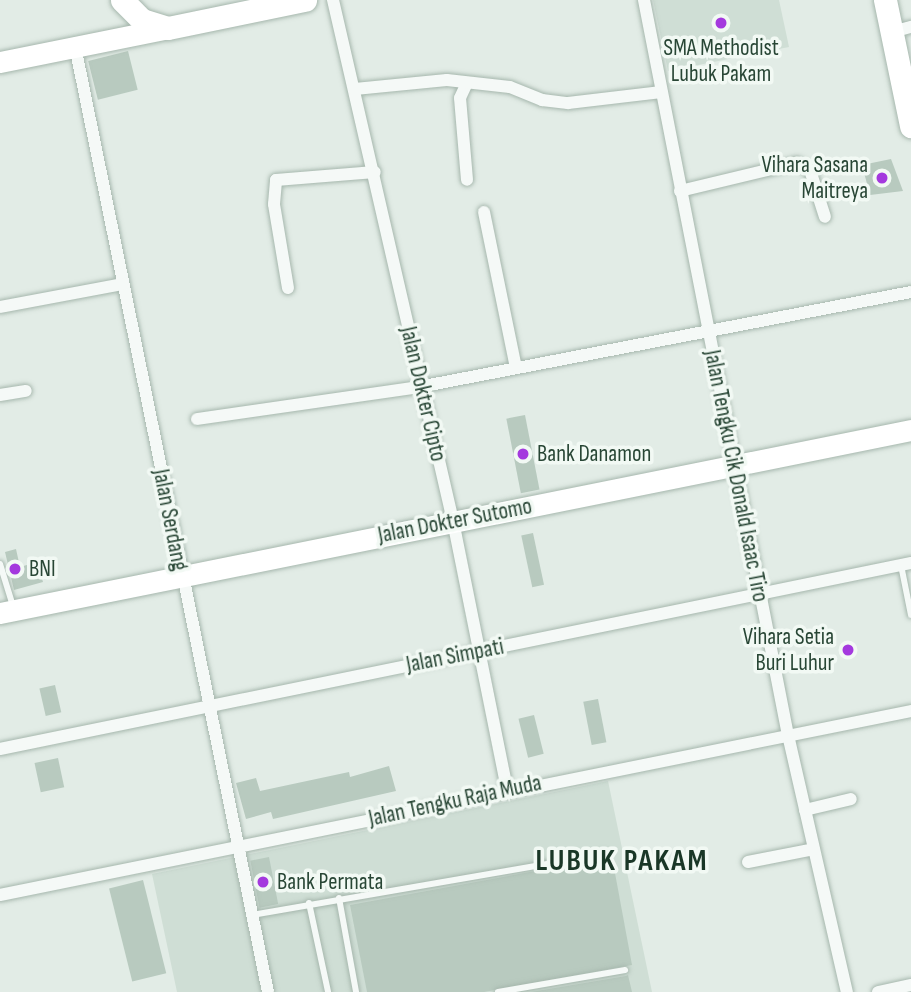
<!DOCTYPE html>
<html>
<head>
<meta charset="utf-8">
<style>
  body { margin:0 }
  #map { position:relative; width:911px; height:992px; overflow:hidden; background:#e2ece6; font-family:"Sofia Sans Condensed",sans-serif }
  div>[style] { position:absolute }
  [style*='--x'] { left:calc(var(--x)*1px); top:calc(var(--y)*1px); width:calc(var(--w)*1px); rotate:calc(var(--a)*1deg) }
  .built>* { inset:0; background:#cfded5 }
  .building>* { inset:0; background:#b8cabf; transform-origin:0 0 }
  .roads { filter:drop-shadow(0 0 2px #a6b7ad) drop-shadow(0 0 2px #a6b7ad) }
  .lane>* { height:6px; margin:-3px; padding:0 3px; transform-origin:3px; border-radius:3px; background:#f5f9f7 }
  .street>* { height:12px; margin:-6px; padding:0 6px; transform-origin:6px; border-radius:6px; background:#f5f9f7 }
  .primary>* { height:21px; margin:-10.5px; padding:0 10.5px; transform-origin:10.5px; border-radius:10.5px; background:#fff }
  .highway>* { height:23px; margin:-11.5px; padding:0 11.5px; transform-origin:11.5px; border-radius:11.5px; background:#fff }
  .dots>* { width:19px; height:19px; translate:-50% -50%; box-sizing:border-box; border:4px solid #f2f9f4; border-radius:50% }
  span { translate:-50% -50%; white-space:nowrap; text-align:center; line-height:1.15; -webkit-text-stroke:7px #f2f9f4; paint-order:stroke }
  .poi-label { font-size:23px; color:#284635 }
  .right { translate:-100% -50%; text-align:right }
  .left { translate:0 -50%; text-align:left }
  .street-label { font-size:23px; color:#284635 }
  .district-label { font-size:30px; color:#1a3727; font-weight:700; letter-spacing:2px }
</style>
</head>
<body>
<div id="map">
  <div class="built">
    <div style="clip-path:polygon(653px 0,779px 0,789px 47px,668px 71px)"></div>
    <div style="clip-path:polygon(608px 781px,652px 992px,177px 992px,152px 874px)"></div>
  </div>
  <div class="building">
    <div style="left:128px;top:51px;width:40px;height:41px;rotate:76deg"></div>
    <div style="clip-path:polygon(891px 159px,903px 191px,870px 195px,862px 165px)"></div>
    <div style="left:525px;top:415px;width:76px;height:19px;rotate:79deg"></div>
    <div style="left:533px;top:533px;width:53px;height:12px;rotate:78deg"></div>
    <div style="clip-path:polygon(16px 549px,20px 567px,37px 562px,43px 582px,14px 590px,5px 552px)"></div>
    <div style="left:55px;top:685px;width:28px;height:16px;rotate:77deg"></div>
    <div style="left:598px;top:699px;width:44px;height:15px;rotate:79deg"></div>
    <div style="left:534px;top:715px;width:40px;height:16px;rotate:76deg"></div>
    <div style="left:58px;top:758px;width:30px;height:24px;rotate:78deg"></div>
    <div style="clip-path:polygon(389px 766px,396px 791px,273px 819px,271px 812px,246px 819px,236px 783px,256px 778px,260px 791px,349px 772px,350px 777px)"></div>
    <div style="left:269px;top:857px;width:48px;height:19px;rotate:79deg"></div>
    <div style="clip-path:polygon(612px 857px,632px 965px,484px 992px,367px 992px,350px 905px)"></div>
    <div style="left:143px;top:880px;width:96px;height:35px;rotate:76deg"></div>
    <div style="clip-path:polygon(628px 975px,632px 992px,531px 992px,626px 976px)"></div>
  </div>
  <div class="roads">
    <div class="lane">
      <div style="--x:0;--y:564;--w:44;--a:72.8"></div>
      <div style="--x:901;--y:565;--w:51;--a:78.7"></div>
      <div style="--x:339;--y:898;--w:96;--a:79.7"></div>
      <div style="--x:309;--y:903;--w:91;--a:77.9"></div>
      <div style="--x:252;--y:915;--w:358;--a:-9.8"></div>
      <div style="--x:498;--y:992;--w:129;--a:-9.8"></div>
    </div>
    <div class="street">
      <div style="--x:333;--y:0;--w:535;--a:77.03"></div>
      <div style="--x:453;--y:521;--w:274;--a:78.6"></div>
      <div style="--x:644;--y:0;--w:749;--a:78.92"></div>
      <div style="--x:788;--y:735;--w:264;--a:77.1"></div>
      <div style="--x:892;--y:32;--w:20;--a:-15"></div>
      <div style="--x:75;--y:46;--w:965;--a:78.47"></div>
      <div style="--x:466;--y:85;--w:14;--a:115"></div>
      <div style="--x:460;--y:98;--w:82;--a:85.1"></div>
      <div style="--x:355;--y:89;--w:92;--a:-5.6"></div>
      <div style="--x:447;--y:80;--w:63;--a:6.3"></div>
      <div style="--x:510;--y:87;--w:35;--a:22"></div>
      <div style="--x:542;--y:100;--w:26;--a:7"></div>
      <div style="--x:568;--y:103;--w:94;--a:-6.7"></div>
      <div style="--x:680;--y:191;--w:120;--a:-13.5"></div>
      <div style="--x:797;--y:163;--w:15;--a:28"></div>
      <div style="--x:810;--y:170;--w:49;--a:72.3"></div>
      <div style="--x:484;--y:212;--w:159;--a:78.4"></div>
      <div style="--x:288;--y:288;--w:85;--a:-99.5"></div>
      <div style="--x:274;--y:204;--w:24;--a:-85"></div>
      <div style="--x:276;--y:180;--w:99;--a:-4.6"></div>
      <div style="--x:0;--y:307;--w:125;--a:-10.6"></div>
      <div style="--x:0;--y:395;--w:26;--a:-9"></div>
      <div style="--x:197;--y:419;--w:224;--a:-8.2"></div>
      <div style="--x:419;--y:387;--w:501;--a:-10.93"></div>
      <div style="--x:0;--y:749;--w:930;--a:-11.54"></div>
      <div style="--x:805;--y:810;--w:47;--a:-13.4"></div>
      <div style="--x:748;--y:862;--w:67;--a:-11.1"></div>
      <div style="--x:0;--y:895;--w:929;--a:-11.42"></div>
      <div style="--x:878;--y:992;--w:34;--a:-12"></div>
    </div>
    <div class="primary">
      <div style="--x:0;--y:62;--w:171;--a:-11.4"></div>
      <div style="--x:0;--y:613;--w:929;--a:-11.36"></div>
    </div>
    <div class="highway">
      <div style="--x:122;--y:0;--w:28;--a:45"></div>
      <div style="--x:142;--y:20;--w:27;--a:17"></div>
      <div style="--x:168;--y:28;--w:140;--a:-11.6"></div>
      <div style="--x:885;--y:0;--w:129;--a:78.3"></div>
    </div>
  </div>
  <div class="dots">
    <div style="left:721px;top:23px;background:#a439de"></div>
    <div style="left:882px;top:178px;background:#a439de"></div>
    <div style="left:523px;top:454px;background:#a439de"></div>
    <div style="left:15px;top:569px;background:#a439de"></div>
    <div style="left:848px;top:650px;background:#a439de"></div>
    <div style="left:263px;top:882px;background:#a439de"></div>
  </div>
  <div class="poi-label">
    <span style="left:721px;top:61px">SMA Methodist<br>Lubuk Pakam</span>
    <span class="right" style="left:868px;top:178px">Vihara Sasana<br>Maitreya</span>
    <span class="left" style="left:537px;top:454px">Bank Danamon</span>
    <span class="left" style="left:29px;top:569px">BNI</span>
    <span class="right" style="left:834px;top:650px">Vihara Setia<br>Buri Luhur</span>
    <span class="left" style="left:277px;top:882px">Bank Permata</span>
  </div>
  <div class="street-label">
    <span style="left:423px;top:394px;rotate:77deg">Jalan Dokter Cipto</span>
    <span style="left:736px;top:476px;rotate:79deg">Jalan Tengku Cik Donald Isaac Tiro</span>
    <span style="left:170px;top:520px;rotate:79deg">Jalan Serdang</span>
    <span style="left:455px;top:521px;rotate:-11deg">Jalan Dokter Sutomo</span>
    <span style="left:455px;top:656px;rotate:-11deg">Jalan Simpati</span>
    <span style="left:455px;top:801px;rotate:-12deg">Jalan Tengku Raja Muda</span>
  </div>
  <div class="district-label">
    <span style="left:622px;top:861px">LUBUK PAKAM</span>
  </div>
</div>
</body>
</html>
